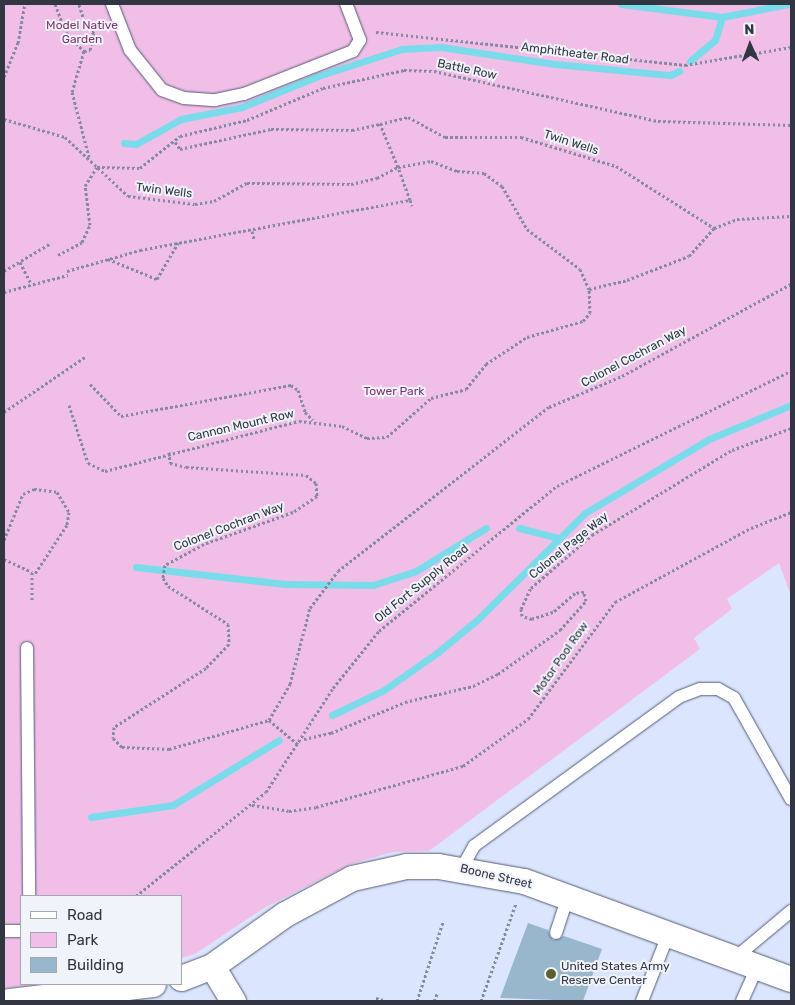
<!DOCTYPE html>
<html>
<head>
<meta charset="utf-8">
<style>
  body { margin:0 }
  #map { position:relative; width:795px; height:1005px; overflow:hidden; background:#dce5fe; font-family:Rubik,sans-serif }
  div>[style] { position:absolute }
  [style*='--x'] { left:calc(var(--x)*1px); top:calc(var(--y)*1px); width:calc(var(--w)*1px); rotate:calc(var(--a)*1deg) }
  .green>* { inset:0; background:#f1bee7 }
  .stream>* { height:7px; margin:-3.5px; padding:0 3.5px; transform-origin:3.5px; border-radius:3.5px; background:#7adcea }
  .building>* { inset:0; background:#98b6cc }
  .path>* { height:3px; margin-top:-1.5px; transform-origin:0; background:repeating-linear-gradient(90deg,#848b9d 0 2.5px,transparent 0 5px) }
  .roads { filter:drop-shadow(0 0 1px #535c77) drop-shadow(0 0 1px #535c77) }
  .service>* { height:12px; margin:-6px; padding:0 6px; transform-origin:6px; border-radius:6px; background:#fff }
  .minor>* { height:25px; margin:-12.5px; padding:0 12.5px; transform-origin:12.5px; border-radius:12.5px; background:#fff }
  .dots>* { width:14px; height:14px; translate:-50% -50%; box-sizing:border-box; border:2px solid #f0f3f9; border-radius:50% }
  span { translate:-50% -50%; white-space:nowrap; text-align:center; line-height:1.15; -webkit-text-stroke:4px #f0f3f9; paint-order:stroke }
  .park-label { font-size:12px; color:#7c3672 }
  .street-label { font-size:12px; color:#313642 }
  .poi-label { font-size:12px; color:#313642 }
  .left { translate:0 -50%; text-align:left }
  .frame { position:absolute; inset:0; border:5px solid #313642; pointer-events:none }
  .legend { position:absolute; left:20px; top:895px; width:162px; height:90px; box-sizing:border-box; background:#f0f3f9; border:1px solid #a4a7b0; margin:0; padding:6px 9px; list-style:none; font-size:15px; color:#313642 }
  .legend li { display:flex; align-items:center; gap:10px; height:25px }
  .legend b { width:25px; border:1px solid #a4a7b0 }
  .north { position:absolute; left:725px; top:20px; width:50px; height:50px; -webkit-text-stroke:4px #f0f3f9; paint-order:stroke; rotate:358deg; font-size:14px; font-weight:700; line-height:20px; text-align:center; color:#313642 }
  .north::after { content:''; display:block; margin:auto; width:18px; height:22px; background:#313642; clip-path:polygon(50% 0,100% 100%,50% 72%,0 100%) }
</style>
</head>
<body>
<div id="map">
  <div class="green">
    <div style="clip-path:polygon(4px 4px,791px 4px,791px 596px,779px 563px,727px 599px,732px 609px,694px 638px,700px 649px,429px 851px,393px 852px,351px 864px,264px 908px,195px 954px,181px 958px,181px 896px,21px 896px,21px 984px,43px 984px,4px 988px)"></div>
  </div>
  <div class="stream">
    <div style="--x:621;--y:4;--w:102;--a:7.3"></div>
    <div style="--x:722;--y:17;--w:67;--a:-11.1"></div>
    <div style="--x:690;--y:61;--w:33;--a:-40"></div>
    <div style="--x:715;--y:40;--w:24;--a:-73"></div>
    <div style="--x:124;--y:143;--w:12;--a:5"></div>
    <div style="--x:136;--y:144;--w:51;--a:-29.1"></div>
    <div style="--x:181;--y:119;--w:62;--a:-11.1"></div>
    <div style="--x:242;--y:107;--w:85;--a:-22.1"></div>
    <div style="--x:321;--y:75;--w:85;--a:-17.8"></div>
    <div style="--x:402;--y:49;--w:39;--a:-3"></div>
    <div style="--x:441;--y:47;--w:115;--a:8.5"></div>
    <div style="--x:555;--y:64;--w:116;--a:5.5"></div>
    <div style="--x:670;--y:75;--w:10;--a:-24"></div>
    <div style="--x:519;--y:528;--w:40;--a:14.4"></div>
    <div style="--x:136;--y:567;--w:150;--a:6.5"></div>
    <div style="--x:285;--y:584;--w:88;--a:0.7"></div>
    <div style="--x:373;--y:585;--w:45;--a:-18"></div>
    <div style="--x:416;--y:571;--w:82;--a:-31.6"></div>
    <div style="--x:332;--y:715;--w:58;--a:-25.7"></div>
    <div style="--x:384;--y:690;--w:66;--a:-35.1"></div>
    <div style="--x:438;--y:652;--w:50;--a:-39.4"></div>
    <div style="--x:477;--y:620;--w:152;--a:-44.7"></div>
    <div style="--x:585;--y:513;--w:144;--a:-30.8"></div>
    <div style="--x:709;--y:439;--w:89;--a:-22.5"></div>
    <div style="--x:91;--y:817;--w:83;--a:-8.3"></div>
    <div style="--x:173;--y:805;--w:124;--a:-31.5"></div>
  </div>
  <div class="building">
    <div style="clip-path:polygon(528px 923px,548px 930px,553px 940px,564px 936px,602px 949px,583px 1001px,500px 998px)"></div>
  </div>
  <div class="path">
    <div style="--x:55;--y:4;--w:30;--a:69"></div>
    <div style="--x:66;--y:32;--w:26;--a:47"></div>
    <div style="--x:84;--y:51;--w:6;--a:-9"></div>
    <div style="--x:90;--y:50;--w:17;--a:-77"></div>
    <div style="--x:94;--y:33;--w:11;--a:-139"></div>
    <div style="--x:86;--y:26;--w:23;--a:-108"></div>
    <div style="--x:376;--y:32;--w:311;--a:6.1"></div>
    <div style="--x:685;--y:65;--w:108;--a:-9.6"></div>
    <div style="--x:84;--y:51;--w:43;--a:106.3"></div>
    <div style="--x:72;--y:92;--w:67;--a:75.3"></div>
    <div style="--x:4;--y:77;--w:37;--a:-68"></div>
    <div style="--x:18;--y:43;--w:40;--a:-80"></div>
    <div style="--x:4;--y:119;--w:64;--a:16.4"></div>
    <div style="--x:65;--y:137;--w:86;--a:43.1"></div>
    <div style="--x:128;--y:196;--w:67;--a:6.8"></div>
    <div style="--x:195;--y:204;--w:19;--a:-9"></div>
    <div style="--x:214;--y:201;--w:38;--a:-29"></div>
    <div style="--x:247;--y:183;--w:104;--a:0.6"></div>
    <div style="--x:351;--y:184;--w:27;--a:-13"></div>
    <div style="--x:377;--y:178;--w:24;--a:-28"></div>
    <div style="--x:398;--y:167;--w:47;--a:-112.7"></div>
    <div style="--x:380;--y:124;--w:29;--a:-14"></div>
    <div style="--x:408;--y:117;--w:42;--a:28.4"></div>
    <div style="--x:445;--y:137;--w:76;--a:0"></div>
    <div style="--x:521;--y:137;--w:99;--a:17"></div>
    <div style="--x:616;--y:166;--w:116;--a:32.3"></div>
    <div style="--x:175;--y:142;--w:9;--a:54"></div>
    <div style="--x:180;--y:149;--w:93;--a:-12.4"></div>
    <div style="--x:271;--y:129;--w:81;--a:0.7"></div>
    <div style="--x:352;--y:130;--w:29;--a:-12"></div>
    <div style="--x:410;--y:200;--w:35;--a:-110"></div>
    <div style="--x:398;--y:167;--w:34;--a:-10"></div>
    <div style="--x:431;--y:161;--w:28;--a:21"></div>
    <div style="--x:457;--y:171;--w:27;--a:4"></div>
    <div style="--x:484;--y:173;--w:22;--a:36"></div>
    <div style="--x:502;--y:186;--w:50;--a:59.8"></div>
    <div style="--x:527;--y:229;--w:66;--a:37"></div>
    <div style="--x:580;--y:269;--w:22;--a:66"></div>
    <div style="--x:252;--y:231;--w:8;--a:76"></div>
    <div style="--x:58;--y:255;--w:27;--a:-28"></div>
    <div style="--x:82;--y:242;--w:19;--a:-65"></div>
    <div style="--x:90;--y:225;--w:39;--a:-97"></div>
    <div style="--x:85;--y:186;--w:22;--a:-58"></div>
    <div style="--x:97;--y:167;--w:43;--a:1.3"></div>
    <div style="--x:140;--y:168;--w:51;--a:-38.7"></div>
    <div style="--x:180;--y:136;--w:69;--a:-13.4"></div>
    <div style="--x:247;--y:120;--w:82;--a:-22.8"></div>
    <div style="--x:323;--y:88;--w:83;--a:-12.5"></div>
    <div style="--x:404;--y:70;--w:30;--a:2"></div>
    <div style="--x:434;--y:71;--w:230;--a:12.6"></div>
    <div style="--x:658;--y:121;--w:133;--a:1.7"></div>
    <div style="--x:108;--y:259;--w:53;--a:22.2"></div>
    <div style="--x:157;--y:279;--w:42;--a:-59.7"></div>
    <div style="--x:20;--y:262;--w:25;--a:63"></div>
    <div style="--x:4;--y:271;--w:55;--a:-30.8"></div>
    <div style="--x:67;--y:271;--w:76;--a:-16"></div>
    <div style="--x:140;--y:250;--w:275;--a:-10.5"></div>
    <div style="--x:410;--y:200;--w:6;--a:72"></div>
    <div style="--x:4;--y:292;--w:66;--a:-14.9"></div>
    <div style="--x:90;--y:384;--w:45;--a:45.9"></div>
    <div style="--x:121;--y:416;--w:173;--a:-10.3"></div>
    <div style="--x:291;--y:385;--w:9;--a:36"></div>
    <div style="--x:298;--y:390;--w:23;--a:72"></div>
    <div style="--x:305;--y:412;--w:11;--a:45"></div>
    <div style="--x:69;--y:405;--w:61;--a:71.9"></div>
    <div style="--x:88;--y:463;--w:19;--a:25"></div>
    <div style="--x:105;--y:471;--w:200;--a:-14.5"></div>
    <div style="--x:299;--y:421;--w:43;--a:6.6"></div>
    <div style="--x:342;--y:426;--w:28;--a:26"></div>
    <div style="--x:367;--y:438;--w:20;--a:-3"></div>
    <div style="--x:387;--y:437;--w:59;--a:-41.6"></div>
    <div style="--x:431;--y:398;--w:36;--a:-14"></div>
    <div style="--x:466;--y:389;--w:32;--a:-51"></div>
    <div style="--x:486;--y:364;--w:49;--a:-33.4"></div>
    <div style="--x:527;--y:337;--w:58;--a:-15.9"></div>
    <div style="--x:583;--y:321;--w:11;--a:-49"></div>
    <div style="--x:590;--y:313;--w:24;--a:-92"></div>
    <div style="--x:589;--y:289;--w:39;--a:-13"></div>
    <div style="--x:627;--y:280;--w:66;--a:-21.2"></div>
    <div style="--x:689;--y:256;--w:38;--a:-48"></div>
    <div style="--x:714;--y:228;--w:25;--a:-21"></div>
    <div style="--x:737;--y:219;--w:54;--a:-3.2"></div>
    <div style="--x:4;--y:412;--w:98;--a:-34.2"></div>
    <div style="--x:169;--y:452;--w:11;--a:85"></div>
    <div style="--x:170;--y:463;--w:16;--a:14"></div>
    <div style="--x:186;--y:467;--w:120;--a:3.8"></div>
    <div style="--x:306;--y:475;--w:13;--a:39"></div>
    <div style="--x:316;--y:483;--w:13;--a:86"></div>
    <div style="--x:317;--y:496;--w:29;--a:146"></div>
    <div style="--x:293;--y:512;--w:95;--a:160.2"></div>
    <div style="--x:204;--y:544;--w:44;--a:151.7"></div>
    <div style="--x:165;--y:565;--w:13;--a:99"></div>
    <div style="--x:163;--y:578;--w:9;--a:58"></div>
    <div style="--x:168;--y:586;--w:71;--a:32.3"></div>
    <div style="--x:228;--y:624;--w:20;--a:87"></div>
    <div style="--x:229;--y:644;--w:33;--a:134"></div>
    <div style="--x:206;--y:668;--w:109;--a:147.3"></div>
    <div style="--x:114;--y:727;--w:11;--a:95"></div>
    <div style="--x:113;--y:738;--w:13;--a:45"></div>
    <div style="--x:122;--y:747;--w:47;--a:2.4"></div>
    <div style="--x:169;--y:749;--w:104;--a:-16.2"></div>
    <div style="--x:269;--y:720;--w:42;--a:-59.7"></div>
    <div style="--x:290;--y:684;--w:79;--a:-75.3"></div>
    <div style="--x:310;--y:608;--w:46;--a:-52.9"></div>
    <div style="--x:338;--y:571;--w:267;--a:-37.9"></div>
    <div style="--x:549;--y:407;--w:79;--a:-23"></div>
    <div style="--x:622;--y:376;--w:192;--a:-28.6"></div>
    <div style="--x:4;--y:540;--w:50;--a:-67.6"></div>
    <div style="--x:23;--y:494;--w:12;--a:-24"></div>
    <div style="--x:34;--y:489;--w:23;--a:7"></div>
    <div style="--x:57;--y:492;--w:23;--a:59"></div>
    <div style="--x:69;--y:512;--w:13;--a:99"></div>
    <div style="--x:67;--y:525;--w:60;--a:123.4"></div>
    <div style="--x:4;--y:559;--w:31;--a:25"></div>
    <div style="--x:32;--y:572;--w:30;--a:90"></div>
    <div style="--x:269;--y:720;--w:39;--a:40"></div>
    <div style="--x:304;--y:739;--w:28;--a:-13"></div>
    <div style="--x:331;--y:733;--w:80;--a:-22.7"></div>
    <div style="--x:405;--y:702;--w:70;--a:-13.2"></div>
    <div style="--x:473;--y:686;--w:28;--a:-26"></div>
    <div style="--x:498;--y:674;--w:76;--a:-35.4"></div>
    <div style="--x:560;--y:630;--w:39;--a:-48"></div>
    <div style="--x:586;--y:601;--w:9;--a:-103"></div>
    <div style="--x:584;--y:592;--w:9;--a:174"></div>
    <div style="--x:575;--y:593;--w:29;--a:139"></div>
    <div style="--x:553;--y:612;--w:22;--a:162"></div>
    <div style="--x:532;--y:619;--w:10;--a:-163"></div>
    <div style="--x:522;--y:616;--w:7;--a:-98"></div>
    <div style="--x:521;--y:609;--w:23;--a:-65"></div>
    <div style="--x:531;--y:588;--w:81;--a:-41"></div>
    <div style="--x:592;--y:535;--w:164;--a:-31.3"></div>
    <div style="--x:732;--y:450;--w:63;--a:-20.4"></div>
    <div style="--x:252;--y:805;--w:37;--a:9"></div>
    <div style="--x:289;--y:811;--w:27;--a:-8"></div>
    <div style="--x:316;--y:807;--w:153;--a:-15.6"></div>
    <div style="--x:463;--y:766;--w:80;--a:-35.9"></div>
    <div style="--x:528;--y:719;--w:146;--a:-53.4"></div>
    <div style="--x:615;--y:602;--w:155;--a:-28.6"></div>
    <div style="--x:751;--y:528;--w:43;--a:-21.8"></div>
    <div style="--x:136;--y:896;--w:166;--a:-38.7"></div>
    <div style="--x:266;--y:792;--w:124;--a:-57.2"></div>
    <div style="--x:333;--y:688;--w:73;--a:-51.1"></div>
    <div style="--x:379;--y:631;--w:230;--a:-39.2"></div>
    <div style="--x:557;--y:486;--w:261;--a:-26.2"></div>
    <div style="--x:376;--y:998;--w:11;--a:15"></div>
    <div style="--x:417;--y:1001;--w:83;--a:-71.8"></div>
    <div style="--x:434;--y:1001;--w:8;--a:-67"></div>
    <div style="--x:481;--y:1001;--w:104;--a:-70.3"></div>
  </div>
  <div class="roads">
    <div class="service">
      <div style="--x:112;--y:4;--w:49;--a:68.6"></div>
      <div style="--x:130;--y:50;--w:51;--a:51.3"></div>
      <div style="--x:162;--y:90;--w:23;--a:20"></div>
      <div style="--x:184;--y:98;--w:31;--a:4"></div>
      <div style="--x:215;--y:100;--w:30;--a:-12"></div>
      <div style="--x:244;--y:94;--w:117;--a:-21.5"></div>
      <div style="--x:353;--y:51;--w:13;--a:-58"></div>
      <div style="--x:360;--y:40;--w:39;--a:-111"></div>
      <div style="--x:27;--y:648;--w:248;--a:89.5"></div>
      <div style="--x:462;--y:868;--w:25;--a:-61"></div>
      <div style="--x:474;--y:846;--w:253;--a:-36"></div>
      <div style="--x:679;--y:697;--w:22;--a:-21"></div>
      <div style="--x:700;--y:689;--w:18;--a:0"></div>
      <div style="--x:718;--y:689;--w:18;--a:29"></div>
      <div style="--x:734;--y:698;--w:116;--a:60.6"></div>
      <div style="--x:4;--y:931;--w:17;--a:0"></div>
      <div style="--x:556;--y:933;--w:38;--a:-72"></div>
      <div style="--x:735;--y:958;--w:73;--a:-40"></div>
      <div style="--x:642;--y:1001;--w:71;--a:-68.5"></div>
      <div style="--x:742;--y:1001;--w:37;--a:-66"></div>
    </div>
    <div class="minor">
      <div style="--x:212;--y:966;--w:41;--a:59"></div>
      <div style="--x:181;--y:978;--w:33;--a:-21"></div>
      <div style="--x:212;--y:966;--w:90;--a:-35.5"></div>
      <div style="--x:285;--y:914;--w:76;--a:-28.2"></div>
      <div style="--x:352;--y:878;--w:55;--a:-12.5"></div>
      <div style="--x:406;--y:866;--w:32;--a:0"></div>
      <div style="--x:438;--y:866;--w:87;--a:9.9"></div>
      <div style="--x:524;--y:881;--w:284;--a:20.2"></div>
      <div style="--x:9;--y:1001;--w:145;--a:-6.7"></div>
    </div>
  </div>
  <div class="dots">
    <div style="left:551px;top:974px;background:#5b5f2c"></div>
  </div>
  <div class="park-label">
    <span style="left:82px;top:33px">Model Native<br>Garden</span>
    <span style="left:394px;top:392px">Tower Park</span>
  </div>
  <div class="street-label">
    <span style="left:575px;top:54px;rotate:7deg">Amphitheater Road</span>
    <span style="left:467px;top:70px;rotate:12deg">Battle Row</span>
    <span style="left:571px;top:143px;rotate:18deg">Twin Wells</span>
    <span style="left:164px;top:191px;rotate:7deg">Twin Wells</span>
    <span style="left:634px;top:357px;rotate:-28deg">Colonel Cochran Way</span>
    <span style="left:241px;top:426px;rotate:-13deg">Cannon Mount Row</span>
    <span style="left:229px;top:527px;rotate:-21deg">Colonel Cochran Way</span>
    <span style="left:569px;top:546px;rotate:-39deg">Colonel Page Way</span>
    <span style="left:422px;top:584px;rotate:-39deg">Old Fort Supply Road</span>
    <span style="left:561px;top:659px;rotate:-55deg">Motor Pool Row</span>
    <span style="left:496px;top:877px;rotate:13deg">Boone Street</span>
  </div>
  <div class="poi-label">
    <span class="left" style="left:561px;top:974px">United States Army<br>Reserve Center</span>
  </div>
  <div class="frame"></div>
  <ul class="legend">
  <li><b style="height:6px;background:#fff"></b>Road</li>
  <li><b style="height:14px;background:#f1bee7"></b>Park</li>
  <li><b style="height:14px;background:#98b6cc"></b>Building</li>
  </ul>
  <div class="north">N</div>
</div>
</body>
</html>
